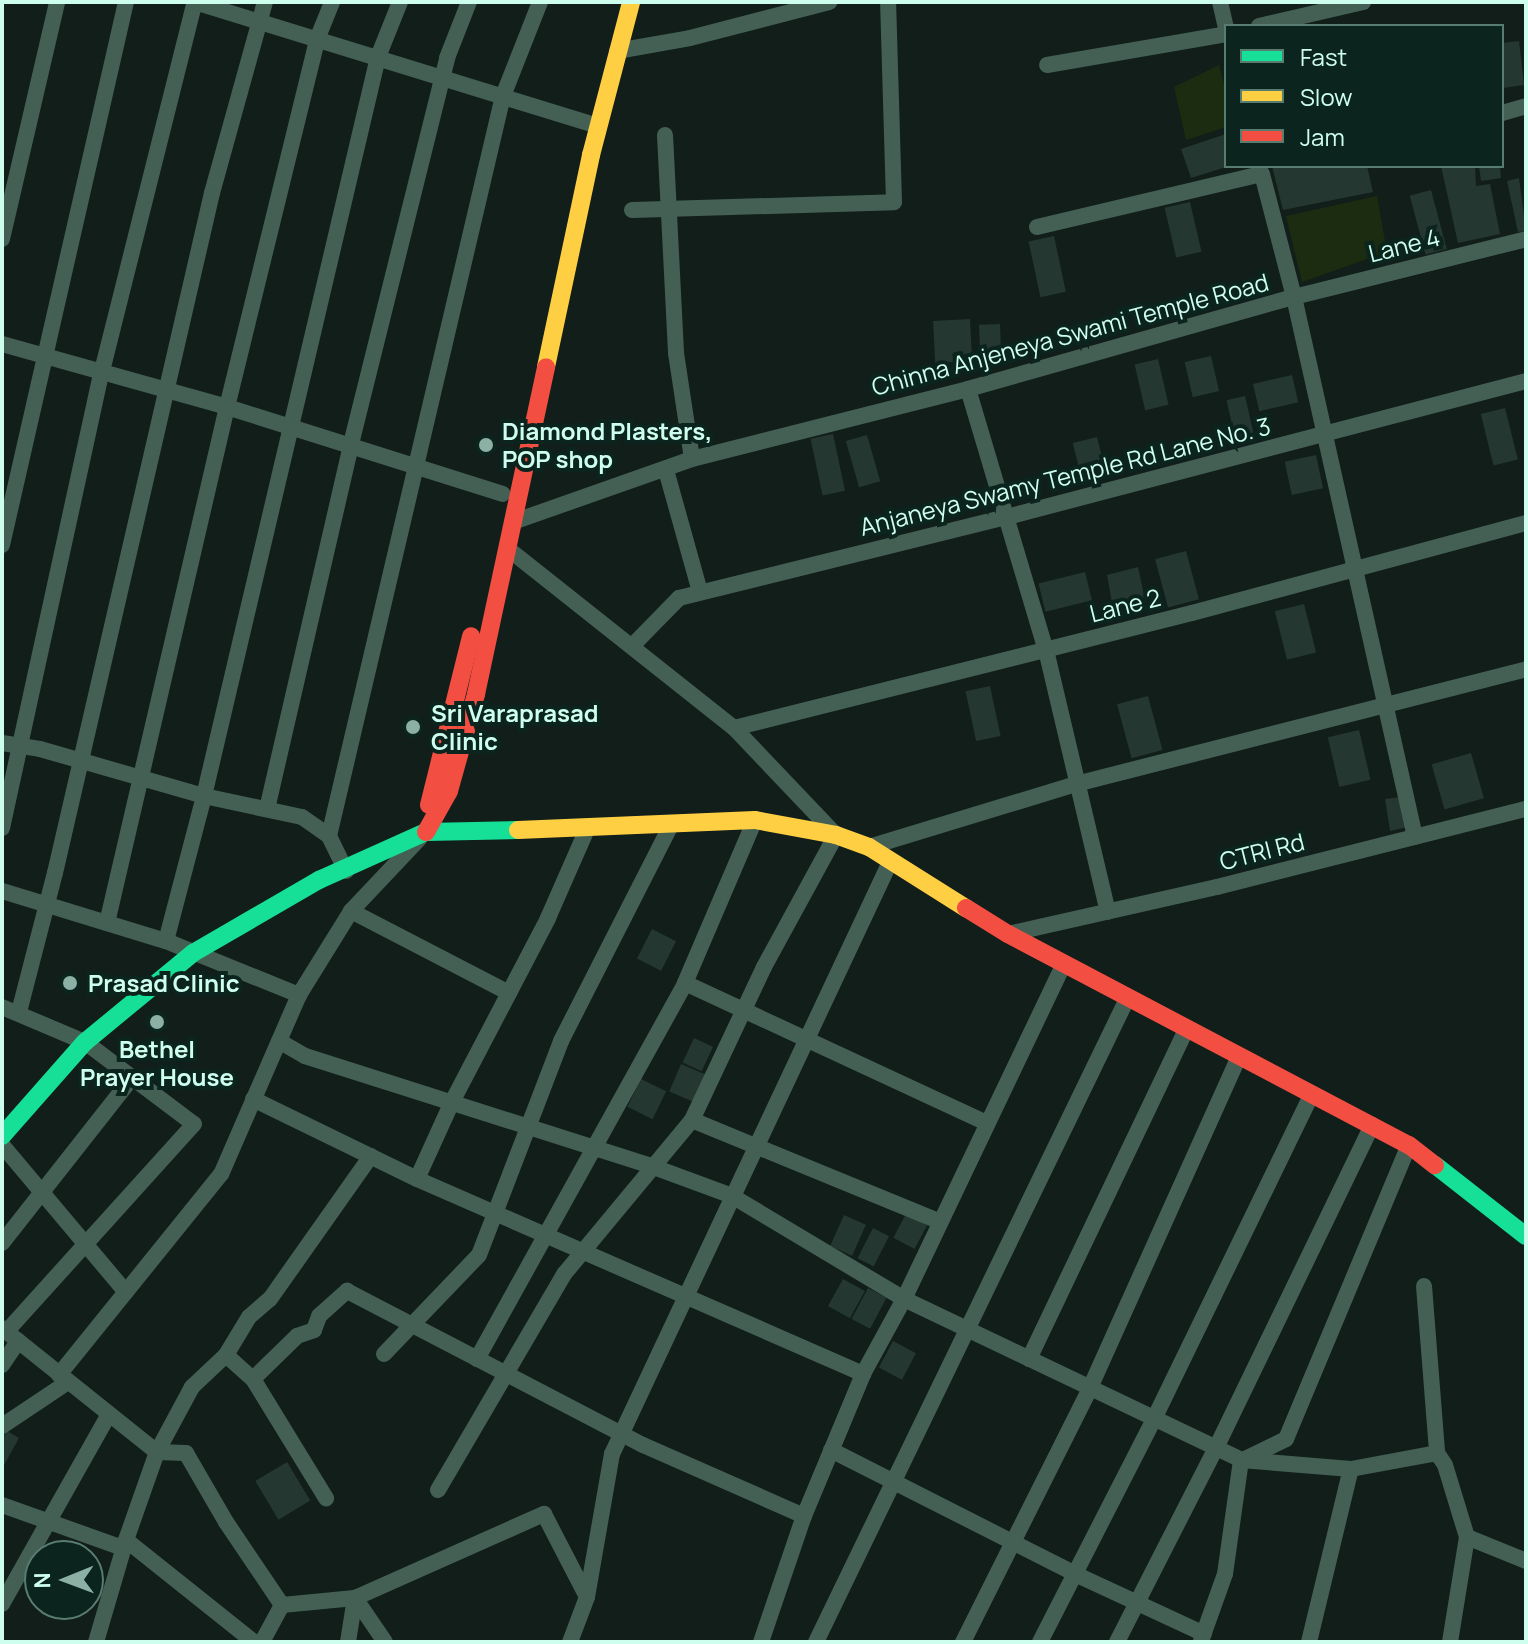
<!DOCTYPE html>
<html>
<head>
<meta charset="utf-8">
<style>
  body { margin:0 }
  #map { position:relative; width:1528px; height:1644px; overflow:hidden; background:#111e1a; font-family:Manrope,sans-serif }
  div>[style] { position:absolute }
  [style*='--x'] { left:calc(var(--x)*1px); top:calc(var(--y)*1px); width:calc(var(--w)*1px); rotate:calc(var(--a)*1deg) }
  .green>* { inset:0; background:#1c2c10 }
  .building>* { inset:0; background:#253731; transform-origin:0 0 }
  .street>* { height:16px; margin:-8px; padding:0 8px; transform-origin:8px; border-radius:8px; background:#446055 }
  .fast>* { height:18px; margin:-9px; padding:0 9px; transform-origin:9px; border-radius:9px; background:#16e098 }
  .slow>* { height:18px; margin:-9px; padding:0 9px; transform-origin:9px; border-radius:9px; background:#ffcf43 }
  .jam>* { height:18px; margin:-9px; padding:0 9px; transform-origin:9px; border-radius:9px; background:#f24e42 }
  .dots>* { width:22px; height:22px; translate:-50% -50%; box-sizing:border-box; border:4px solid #0b241d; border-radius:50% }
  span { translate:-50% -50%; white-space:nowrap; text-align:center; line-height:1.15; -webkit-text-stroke:8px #0b241d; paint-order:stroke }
  .street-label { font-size:24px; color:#ceffee }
  .poi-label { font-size:24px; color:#ceffee; font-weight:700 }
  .left { translate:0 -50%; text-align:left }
  .frame { position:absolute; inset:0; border:4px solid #ceffee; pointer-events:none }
  .legend { position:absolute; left:1224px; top:24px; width:280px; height:144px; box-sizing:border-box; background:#0b241d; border:2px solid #597c71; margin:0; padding:10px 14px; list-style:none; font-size:24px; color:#ceffee }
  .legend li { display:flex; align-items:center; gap:16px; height:40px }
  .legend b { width:40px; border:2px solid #597c71 }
  .north { position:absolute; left:24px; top:1540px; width:80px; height:80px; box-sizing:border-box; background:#0b241d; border:2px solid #597c71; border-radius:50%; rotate:269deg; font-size:22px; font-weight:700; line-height:32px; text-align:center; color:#ceffee }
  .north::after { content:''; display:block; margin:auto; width:28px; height:36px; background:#8cb0a4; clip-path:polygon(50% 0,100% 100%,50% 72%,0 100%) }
</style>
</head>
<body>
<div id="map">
  <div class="green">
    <div style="clip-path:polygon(1219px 65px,1226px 93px,1226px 127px,1186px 140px,1174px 87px)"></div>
    <div style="clip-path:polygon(1377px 196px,1387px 252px,1302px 282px,1286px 216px)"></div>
  </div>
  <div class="building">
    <div style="clip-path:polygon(1519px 41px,1524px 85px,1503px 88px,1502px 43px)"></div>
    <div style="clip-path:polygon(1226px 134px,1226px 167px,1191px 178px,1181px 149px)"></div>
    <div style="clip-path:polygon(1272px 166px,1367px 166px,1373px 192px,1283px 210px)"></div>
    <div style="clip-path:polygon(1441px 166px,1475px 166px,1476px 186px,1490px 184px,1500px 234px,1458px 243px)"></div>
    <div style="clip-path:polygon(1479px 166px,1500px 166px,1501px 178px,1481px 181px)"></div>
    <div style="clip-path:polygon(1519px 178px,1526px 231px,1518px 232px,1507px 181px)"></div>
    <div style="left:1431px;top:190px;width:61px;height:22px;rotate:75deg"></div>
    <div style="left:1190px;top:202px;width:51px;height:26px;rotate:77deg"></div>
    <div style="left:1054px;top:236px;width:57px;height:26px;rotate:78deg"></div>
    <div style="left:970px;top:319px;width:42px;height:37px;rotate:87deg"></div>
    <div style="left:1000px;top:324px;width:38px;height:21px;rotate:88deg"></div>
    <div style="left:1211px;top:356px;width:36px;height:27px;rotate:77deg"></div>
    <div style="left:1158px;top:359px;width:47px;height:24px;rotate:77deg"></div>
    <div style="left:1292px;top:375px;width:28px;height:40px;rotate:77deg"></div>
    <div style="left:1245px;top:396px;width:44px;height:19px;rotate:77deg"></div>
    <div style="left:1505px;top:408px;width:53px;height:25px;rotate:76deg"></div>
    <div style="left:833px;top:434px;width:58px;height:23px;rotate:78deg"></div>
    <div style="left:867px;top:435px;width:48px;height:22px;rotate:74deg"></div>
    <div style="left:1097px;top:437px;width:42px;height:25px;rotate:76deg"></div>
    <div style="left:1316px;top:455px;width:34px;height:32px;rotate:78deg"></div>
    <div style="left:1186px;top:551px;width:50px;height:32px;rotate:75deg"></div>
    <div style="clip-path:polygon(1138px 567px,1147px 609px,1115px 620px,1107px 575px)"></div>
    <div style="left:1085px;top:572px;width:29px;height:48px;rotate:76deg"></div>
    <div style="left:1304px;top:604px;width:50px;height:30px;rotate:76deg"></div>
    <div style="left:990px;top:686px;width:51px;height:25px;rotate:78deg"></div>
    <div style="left:1148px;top:696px;width:56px;height:32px;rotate:75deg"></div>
    <div style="left:1359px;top:730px;width:51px;height:32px;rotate:77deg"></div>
    <div style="left:1471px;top:753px;width:47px;height:41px;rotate:74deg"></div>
    <div style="clip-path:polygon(1401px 797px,1408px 827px,1390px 831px,1385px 799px)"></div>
    <div style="left:652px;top:929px;width:27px;height:33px;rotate:27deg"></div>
    <div style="left:694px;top:1038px;width:21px;height:27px;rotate:25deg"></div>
    <div style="left:681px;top:1064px;width:28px;height:30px;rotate:23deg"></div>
    <div style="left:641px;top:1079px;width:28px;height:31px;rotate:26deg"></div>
    <div style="left:906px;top:1214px;width:24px;height:27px;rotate:28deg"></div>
    <div style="left:844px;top:1215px;width:24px;height:34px;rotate:24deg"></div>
    <div style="left:873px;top:1228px;width:18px;height:34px;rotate:27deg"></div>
    <div style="left:843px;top:1279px;width:25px;height:31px;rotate:29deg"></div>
    <div style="left:868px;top:1288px;width:21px;height:35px;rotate:28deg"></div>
    <div style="left:893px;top:1341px;width:26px;height:30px;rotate:28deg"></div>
    <div style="clip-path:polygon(7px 1431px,19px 1438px,2px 1469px,2px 1439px)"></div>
    <div style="left:287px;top:1462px;width:45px;height:37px;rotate:59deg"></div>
  </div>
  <div class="street">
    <div style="--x:195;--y:2;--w:422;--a:17.1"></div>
    <div style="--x:1220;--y:2;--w:28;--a:77"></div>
    <div style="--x:1259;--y:26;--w:107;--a:-13"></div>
    <div style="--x:617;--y:51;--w:74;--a:-10.1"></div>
    <div style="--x:690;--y:38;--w:144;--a:-14.5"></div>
    <div style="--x:1047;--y:65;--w:182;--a:-9.8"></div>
    <div style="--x:1502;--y:113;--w:25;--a:-16"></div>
    <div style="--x:665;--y:135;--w:218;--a:87.1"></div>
    <div style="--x:676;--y:353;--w:107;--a:81.4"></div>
    <div style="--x:632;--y:210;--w:262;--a:-1.7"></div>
    <div style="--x:894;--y:202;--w:200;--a:-91.7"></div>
    <div style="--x:1037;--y:227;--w:231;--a:-13.3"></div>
    <div style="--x:1262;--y:174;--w:127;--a:75.4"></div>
    <div style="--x:1294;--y:297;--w:239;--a:-14"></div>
    <div style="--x:2;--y:239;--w:243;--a:-76.9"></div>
    <div style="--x:2;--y:344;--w:234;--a:15.6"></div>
    <div style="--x:227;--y:407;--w:289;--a:17.5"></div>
    <div style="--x:968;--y:389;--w:272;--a:73.4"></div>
    <div style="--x:1046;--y:650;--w:269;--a:76.7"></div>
    <div style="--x:666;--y:470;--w:127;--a:74.4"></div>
    <div style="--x:513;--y:522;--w:190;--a:-19.4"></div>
    <div style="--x:692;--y:459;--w:285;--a:-14.2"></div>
    <div style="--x:968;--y:389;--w:339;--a:-15.8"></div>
    <div style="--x:1294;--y:297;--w:553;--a:77.37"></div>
    <div style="--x:2;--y:545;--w:557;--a:-77.14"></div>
    <div style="--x:633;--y:645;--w:66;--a:-45.6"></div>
    <div style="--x:679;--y:598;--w:338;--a:-13.9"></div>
    <div style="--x:1007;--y:517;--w:537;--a:-14.68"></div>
    <div style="--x:734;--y:728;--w:472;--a:-14.1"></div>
    <div style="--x:1192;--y:613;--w:346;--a:-15.1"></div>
    <div style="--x:2;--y:743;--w:38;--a:9"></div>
    <div style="--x:40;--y:749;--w:171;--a:16"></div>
    <div style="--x:204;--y:796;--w:100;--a:12.1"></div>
    <div style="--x:302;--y:817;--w:33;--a:35"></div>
    <div style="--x:329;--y:836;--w:39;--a:64"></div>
    <div style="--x:267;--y:809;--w:375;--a:-77"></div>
    <div style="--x:351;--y:444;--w:398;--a:-76"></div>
    <div style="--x:447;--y:58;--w:60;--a:-68.6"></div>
    <div style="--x:2;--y:828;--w:468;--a:-77.7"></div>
    <div style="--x:102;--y:371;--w:381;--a:-75.9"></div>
    <div style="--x:329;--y:836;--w:760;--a:-76.77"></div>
    <div style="--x:503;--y:96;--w:101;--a:-68.5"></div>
    <div style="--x:869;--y:847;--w:216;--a:-16.9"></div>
    <div style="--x:1076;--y:784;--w:464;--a:-14.3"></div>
    <div style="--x:2;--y:891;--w:171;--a:17"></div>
    <div style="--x:166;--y:941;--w:144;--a:22.1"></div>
    <div style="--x:299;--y:995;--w:195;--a:113.5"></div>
    <div style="--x:221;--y:1174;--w:258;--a:128.9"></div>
    <div style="--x:351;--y:911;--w:178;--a:27.4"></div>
    <div style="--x:107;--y:923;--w:530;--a:-76.91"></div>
    <div style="--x:227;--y:407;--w:381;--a:-76.2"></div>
    <div style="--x:318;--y:37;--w:38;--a:-68"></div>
    <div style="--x:1008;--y:934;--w:214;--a:-12.7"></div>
    <div style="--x:1217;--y:887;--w:319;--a:-14.2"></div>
    <div style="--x:166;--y:941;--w:150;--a:-75.3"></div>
    <div style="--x:204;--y:796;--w:759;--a:-76.75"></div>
    <div style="--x:378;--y:57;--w:59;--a:-68.2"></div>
    <div style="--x:685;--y:983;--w:177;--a:-66.8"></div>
    <div style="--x:299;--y:995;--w:99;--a:-58.2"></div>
    <div style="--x:351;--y:911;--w:99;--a:-46.6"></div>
    <div style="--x:2;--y:1007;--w:90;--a:22.9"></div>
    <div style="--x:85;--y:1042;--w:136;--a:37"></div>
    <div style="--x:194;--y:1124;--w:280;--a:132.1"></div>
    <div style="--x:19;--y:1012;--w:144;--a:-75.5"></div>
    <div style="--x:55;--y:873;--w:698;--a:-77"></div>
    <div style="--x:212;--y:193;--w:198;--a:-74.5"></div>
    <div style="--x:279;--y:1041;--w:30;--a:30"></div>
    <div style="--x:305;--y:1056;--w:363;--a:17.6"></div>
    <div style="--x:651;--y:1166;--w:86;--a:20.3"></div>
    <div style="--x:732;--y:1196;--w:200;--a:30.9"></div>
    <div style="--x:904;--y:1299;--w:373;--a:25.5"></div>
    <div style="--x:1241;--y:1460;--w:110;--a:4.7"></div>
    <div style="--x:1351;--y:1469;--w:87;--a:-10.5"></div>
    <div style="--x:253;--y:1099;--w:182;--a:26"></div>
    <div style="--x:417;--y:1179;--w:487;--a:23.6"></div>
    <div style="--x:692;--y:1120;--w:266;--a:22.3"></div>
    <div style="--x:2;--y:1145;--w:192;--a:49.9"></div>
    <div style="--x:417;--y:1179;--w:85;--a:-65.6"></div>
    <div style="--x:452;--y:1102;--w:208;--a:-62.4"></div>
    <div style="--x:548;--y:918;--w:97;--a:-66.3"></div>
    <div style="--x:2;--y:1243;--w:209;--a:-51.8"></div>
    <div style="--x:1424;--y:1286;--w:168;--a:85.5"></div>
    <div style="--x:1437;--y:1453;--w:14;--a:56"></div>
    <div style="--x:1445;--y:1465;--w:75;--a:73"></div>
    <div style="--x:1467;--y:1537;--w:106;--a:99.2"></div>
    <div style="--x:2;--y:1328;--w:198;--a:38.7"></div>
    <div style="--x:157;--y:1452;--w:29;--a:2"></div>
    <div style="--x:186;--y:1453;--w:80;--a:59.9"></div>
    <div style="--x:226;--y:1522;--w:100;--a:56"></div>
    <div style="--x:282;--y:1605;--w:42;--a:118.4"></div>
    <div style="--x:384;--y:1354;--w:137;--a:-46.2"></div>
    <div style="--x:479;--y:1255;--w:229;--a:-69"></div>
    <div style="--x:561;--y:1041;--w:245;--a:-63"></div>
    <div style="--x:226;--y:1355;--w:36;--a:42"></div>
    <div style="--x:253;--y:1379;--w:140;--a:58.5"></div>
    <div style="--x:477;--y:1359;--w:430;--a:-61"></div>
    <div style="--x:685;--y:983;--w:332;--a:24.9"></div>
    <div style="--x:1029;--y:1359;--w:367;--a:-64.5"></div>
    <div style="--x:2;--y:1365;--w:29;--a:-56"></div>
    <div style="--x:253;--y:1379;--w:62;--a:-44.3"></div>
    <div style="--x:297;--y:1336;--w:18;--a:-19"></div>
    <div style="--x:314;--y:1330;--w:15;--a:-70"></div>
    <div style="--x:319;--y:1316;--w:38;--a:-42"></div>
    <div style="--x:347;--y:1291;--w:334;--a:27.5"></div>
    <div style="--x:643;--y:1445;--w:176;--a:23.8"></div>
    <div style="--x:2;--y:1426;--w:79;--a:-33.7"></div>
    <div style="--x:831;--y:1450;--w:274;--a:26.9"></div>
    <div style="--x:1075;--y:1574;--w:142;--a:24.9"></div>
    <div style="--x:1243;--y:1460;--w:48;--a:-26"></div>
    <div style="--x:1286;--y:1439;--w:319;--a:-67.3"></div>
    <div style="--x:438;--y:1490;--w:251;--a:-59.7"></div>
    <div style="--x:565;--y:1273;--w:199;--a:-50.3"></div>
    <div style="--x:692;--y:1120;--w:169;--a:-64.8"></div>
    <div style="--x:764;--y:967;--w:150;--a:-61.4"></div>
    <div style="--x:836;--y:835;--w:148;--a:-133.6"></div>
    <div style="--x:734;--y:728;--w:290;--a:-141.6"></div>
    <div style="--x:2;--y:1505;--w:128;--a:19.6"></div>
    <div style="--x:1467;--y:1537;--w:64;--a:22.1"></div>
    <div style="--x:126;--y:1540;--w:164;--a:38.6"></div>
    <div style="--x:2;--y:1604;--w:218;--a:-60.6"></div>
    <div style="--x:282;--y:1605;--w:73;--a:-5.5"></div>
    <div style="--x:355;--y:1598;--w:53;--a:55.7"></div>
    <div style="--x:1201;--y:1641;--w:71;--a:-70.3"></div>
    <div style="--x:1225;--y:1574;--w:115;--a:-82"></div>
    <div style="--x:96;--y:1642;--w:106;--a:-73.6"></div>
    <div style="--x:126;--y:1540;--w:93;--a:-70.6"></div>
    <div style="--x:157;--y:1452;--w:74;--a:-61.7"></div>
    <div style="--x:192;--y:1387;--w:47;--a:-43.3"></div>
    <div style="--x:226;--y:1355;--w:44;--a:-58.8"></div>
    <div style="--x:249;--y:1317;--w:28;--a:-41"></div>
    <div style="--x:270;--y:1299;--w:175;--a:-54.8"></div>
    <div style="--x:348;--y:1642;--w:45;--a:-81"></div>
    <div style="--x:355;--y:1598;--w:207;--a:-24"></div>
    <div style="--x:544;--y:1514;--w:93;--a:62.6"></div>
    <div style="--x:570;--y:1642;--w:48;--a:-69.3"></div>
    <div style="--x:587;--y:1597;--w:145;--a:-80.1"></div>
    <div style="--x:612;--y:1454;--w:656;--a:-64.84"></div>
    <div style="--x:761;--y:1642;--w:133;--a:-71.2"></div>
    <div style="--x:804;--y:1516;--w:154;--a:-67.4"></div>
    <div style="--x:863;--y:1374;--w:85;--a:-61.3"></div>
    <div style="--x:904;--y:1299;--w:371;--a:-64.5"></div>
    <div style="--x:816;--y:1642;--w:716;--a:-64.19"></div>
    <div style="--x:963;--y:1642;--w:284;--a:-63.4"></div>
    <div style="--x:1090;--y:1388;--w:364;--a:-65.8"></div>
    <div style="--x:1040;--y:1642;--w:250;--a:-62.9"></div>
    <div style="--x:1154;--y:1419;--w:361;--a:-64.1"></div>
    <div style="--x:1117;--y:1642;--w:218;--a:-63"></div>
    <div style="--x:1216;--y:1448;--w:359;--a:-64.2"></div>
    <div style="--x:1309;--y:1642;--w:178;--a:-76.4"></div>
  </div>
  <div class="fast">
    <div style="--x:2;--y:1136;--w:125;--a:-48.6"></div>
    <div style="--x:85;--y:1042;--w:140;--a:-39.5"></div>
    <div style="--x:193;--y:953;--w:146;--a:-30.1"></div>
    <div style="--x:319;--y:880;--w:117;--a:-24.2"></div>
    <div style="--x:426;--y:832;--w:92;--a:-1.2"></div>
    <div style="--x:1435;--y:1165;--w:115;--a:38"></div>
  </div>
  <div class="slow">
    <div style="--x:546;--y:367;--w:217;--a:-78"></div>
    <div style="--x:591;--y:155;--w:158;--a:-75.3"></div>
    <div style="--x:518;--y:830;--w:237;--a:-2.4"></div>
    <div style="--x:755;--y:820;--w:82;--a:10.5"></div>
    <div style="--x:836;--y:835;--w:35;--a:20"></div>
    <div style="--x:869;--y:847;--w:115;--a:32.2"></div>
  </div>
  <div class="jam">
    <div style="--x:429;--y:805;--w:174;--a:-76"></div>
    <div style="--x:426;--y:832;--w:47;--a:-60.7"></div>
    <div style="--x:449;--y:791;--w:101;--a:-74.4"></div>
    <div style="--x:476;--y:694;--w:334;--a:-77.9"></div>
    <div style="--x:966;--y:908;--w:49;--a:31.8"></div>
    <div style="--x:1008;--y:934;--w:453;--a:27.8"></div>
    <div style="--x:1409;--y:1145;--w:33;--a:38"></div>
  </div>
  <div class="dots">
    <div style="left:486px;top:445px;background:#8cb0a4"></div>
    <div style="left:413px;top:727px;background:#8cb0a4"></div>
    <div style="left:70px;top:983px;background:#8cb0a4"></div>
    <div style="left:157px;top:1022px;background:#8cb0a4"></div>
  </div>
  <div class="street-label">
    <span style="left:1404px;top:245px;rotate:-14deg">Lane 4</span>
    <span style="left:1070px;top:334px;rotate:-15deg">Chinna Anjeneya Swami Temple Road</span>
    <span style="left:1065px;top:476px;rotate:-14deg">Anjaneya Swamy Temple Rd Lane No. 3</span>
    <span style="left:1125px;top:605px;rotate:-14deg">Lane 2</span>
    <span style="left:1262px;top:851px;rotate:-14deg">CTRI Rd</span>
  </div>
  <div class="poi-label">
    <span class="left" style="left:502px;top:445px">Diamond Plasters,<br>POP shop</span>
    <span class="left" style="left:431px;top:727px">Sri Varaprasad<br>Clinic</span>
    <span class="left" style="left:88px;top:983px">Prasad Clinic</span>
    <span style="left:157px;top:1063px">Bethel<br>Prayer House</span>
  </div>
  <div class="frame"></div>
  <ul class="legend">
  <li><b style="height:10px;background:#16e098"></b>Fast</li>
  <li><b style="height:10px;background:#ffcf43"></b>Slow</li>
  <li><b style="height:10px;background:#f24e42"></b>Jam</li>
  </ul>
  <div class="north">N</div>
</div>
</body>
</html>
